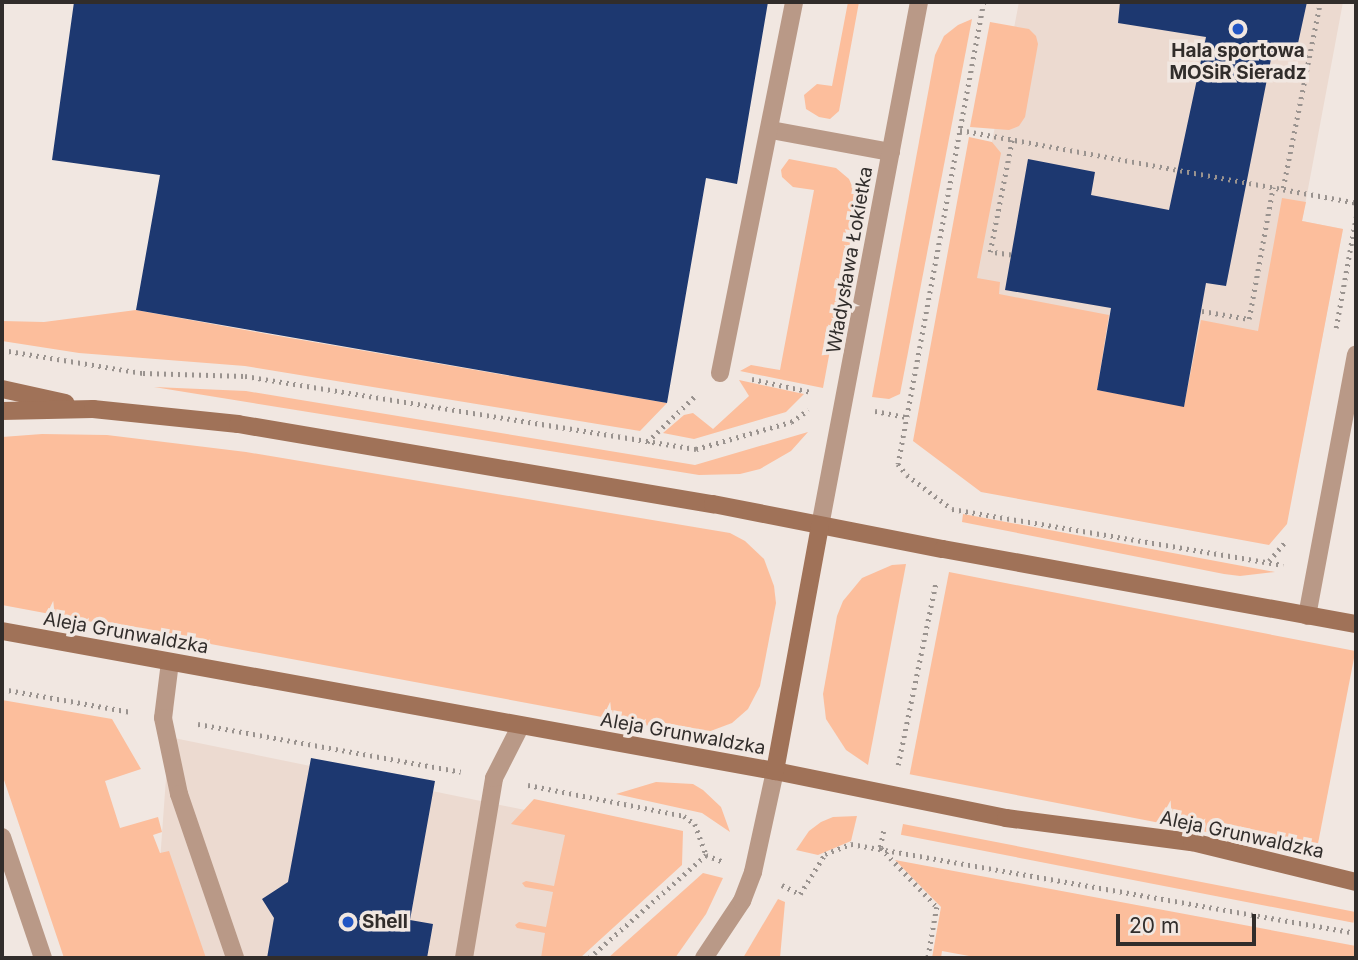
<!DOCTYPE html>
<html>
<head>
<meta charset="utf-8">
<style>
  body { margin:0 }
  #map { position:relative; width:1358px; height:960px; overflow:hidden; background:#f1e7e1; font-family:Inter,sans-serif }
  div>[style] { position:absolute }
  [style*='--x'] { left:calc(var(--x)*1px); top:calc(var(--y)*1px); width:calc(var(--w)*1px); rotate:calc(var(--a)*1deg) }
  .built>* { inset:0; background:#ecdad0 }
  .green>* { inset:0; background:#fcbe9c; transform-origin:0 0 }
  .building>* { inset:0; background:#1d3870 }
  .path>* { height:4.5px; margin-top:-2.25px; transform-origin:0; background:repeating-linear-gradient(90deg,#9a938f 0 2px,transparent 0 7px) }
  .lane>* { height:18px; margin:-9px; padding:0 9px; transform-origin:9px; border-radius:9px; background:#b99987 }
  .street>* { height:18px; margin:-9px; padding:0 9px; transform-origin:9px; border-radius:9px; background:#b99987 }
  .secondary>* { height:18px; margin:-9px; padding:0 9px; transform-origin:9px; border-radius:9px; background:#a07258 }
  .dots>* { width:19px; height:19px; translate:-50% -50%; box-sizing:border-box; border:4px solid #f1e7e1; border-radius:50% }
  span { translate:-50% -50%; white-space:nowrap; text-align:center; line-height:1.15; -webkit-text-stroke:7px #f1e7e1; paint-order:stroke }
  .poi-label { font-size:19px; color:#312d2b; font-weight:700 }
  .left { translate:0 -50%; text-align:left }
  .street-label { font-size:19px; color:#312d2b }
  .frame { position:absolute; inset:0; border:4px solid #312d2b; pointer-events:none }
  .scale { position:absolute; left:1116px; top:914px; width:140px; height:32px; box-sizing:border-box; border:4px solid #312d2b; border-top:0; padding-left:9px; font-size:21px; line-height:24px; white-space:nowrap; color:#312d2b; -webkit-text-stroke:5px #f1e7e1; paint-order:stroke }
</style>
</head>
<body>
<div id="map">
  <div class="built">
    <div style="clip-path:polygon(1019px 2px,1343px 2px,1302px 221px,1343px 229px,1295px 479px,950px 359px)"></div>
    <div style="clip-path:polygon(169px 737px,671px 840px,562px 958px,153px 958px)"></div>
  </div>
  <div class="green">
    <div style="clip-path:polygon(848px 2px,859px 2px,839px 111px,830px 119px,819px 117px,806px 109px,804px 95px,817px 84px,832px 86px)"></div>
    <div style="clip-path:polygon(972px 19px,900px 394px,889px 399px,872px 397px,935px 55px,944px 36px,958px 25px)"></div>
    <div style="clip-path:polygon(990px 22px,1029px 29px,1036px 36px,1038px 44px,1025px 117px,1019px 126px,1009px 130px,970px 127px)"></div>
    <div style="clip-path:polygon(969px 137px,992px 142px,1001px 153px,977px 278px,1000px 282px,999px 294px,1109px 315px,1097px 390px,1184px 406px,1201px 320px,1258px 331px,1282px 198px,1306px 202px,1302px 221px,1343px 229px,1287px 524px,1269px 545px,981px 492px,913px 441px)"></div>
    <div style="clip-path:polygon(789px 159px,836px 168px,849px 179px,858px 200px,823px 388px,740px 371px,751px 365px,780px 370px,814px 190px,793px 187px,782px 177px,781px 170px)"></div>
    <div style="clip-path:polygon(136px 310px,267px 334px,667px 403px,640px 431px,245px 366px,79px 353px,2px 341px,2px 321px,44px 322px)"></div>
    <div style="clip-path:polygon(739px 380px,804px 394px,786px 412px,694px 439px,663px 433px,684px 415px,693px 413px,713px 429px,749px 396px)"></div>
    <div style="clip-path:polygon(154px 387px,246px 391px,695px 465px,808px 432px,791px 451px,760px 469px,740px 474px,699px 475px)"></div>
    <div style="clip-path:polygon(42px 434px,107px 435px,246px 452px,730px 533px,745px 541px,764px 559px,774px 586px,776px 603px,760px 686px,748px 709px,732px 723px,708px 732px,693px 734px,2px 605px,2px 437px)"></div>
    <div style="clip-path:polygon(963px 514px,1275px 572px,1240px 576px,1224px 574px,962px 522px)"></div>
    <div style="clip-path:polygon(906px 564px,868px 765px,846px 750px,826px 719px,823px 694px,837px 616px,843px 601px,862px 578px,892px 565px)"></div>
    <div style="left:949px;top:572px;width:414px;height:206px;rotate:11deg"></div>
    <div style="clip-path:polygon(2px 700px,112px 719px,141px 769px,105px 781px,120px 828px,158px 817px,162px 832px,153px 835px,160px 853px,169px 851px,206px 958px,64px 958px,2px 774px)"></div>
    <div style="clip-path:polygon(656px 782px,693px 784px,703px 790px,721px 807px,730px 832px,702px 813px,616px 794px)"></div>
    <div style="clip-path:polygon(534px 799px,683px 831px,682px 865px,580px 958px,541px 958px,545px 933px,517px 928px,515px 925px,519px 922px,546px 927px,553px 892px,525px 887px,522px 883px,526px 881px,554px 886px,565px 835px,511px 824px)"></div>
    <div style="clip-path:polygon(857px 816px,851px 841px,818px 855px,796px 850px,809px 831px,821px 822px,833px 817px)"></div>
    <div style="left:903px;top:824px;width:461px;height:11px;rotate:11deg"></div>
    <div style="clip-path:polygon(895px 860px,1356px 946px,1356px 958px,980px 958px,942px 951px,941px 958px,932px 958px,941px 907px)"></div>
    <div style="clip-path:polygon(703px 873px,723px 878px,706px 914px,675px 958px,608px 958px)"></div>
    <div style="clip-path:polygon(778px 899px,785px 902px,780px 958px,743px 958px)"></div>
  </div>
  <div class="building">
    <div style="clip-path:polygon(74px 2px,768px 2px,737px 184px,706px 178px,667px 403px,136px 310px,160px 175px,52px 160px)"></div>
    <div style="clip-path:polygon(1120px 2px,1307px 2px,1295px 57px,1272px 54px,1226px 286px,1206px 283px,1184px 407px,1097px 390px,1111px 308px,1005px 290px,1028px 159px,1095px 172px,1091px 195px,1169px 210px,1206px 37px,1118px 23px)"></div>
    <div style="clip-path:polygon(311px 758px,435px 781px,410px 920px,433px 924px,427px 958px,267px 958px,274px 918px,262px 899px,288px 882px)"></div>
  </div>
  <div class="path">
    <div style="--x:984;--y:2;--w:470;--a:100.5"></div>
    <div style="--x:898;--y:464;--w:14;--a:51"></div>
    <div style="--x:907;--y:475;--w:56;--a:37.1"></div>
    <div style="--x:952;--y:509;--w:336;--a:9.6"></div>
    <div style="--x:960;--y:130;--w:403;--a:10.4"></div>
    <div style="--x:1283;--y:188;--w:190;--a:-78.7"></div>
    <div style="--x:1011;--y:255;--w:21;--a:-172"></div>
    <div style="--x:990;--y:252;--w:114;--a:-78.9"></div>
    <div style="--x:1202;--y:311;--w:48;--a:9.7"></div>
    <div style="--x:1249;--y:319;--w:134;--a:-79.7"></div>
    <div style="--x:1336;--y:328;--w:113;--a:-79.8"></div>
    <div style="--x:2;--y:350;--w:143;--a:9.3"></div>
    <div style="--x:143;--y:373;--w:102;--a:1.7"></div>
    <div style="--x:245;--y:376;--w:457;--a:9.2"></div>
    <div style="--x:696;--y:449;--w:99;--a:-15.9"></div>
    <div style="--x:791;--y:422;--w:21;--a:-35"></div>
    <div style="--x:752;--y:379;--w:60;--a:12.4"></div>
    <div style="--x:875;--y:411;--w:31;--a:11"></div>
    <div style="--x:647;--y:442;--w:68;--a:-43.8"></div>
    <div style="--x:1269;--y:561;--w:26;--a:-50"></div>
    <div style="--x:2;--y:689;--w:131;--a:10.1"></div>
    <div style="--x:198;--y:724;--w:267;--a:10.3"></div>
    <div style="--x:898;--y:765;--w:188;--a:-78.3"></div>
    <div style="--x:528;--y:785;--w:159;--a:11.2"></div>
    <div style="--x:684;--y:816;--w:14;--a:36"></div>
    <div style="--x:695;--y:824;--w:33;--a:70"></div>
    <div style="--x:880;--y:847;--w:19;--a:-78"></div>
    <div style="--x:881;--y:848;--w:81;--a:46.5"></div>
    <div style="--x:937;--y:907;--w:52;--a:100"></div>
    <div style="--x:706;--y:855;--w:17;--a:21"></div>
    <div style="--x:782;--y:885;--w:20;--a:27"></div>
    <div style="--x:800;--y:894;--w:47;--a:-58"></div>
    <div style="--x:825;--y:854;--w:28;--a:-21"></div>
    <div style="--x:851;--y:844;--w:513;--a:10"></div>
    <div style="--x:589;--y:958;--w:156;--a:-41.4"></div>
  </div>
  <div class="lane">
    <div style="--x:771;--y:130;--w:122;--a:10.4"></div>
    <div style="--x:720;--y:373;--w:378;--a:-78.7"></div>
    <div style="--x:170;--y:662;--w:56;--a:97.1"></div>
    <div style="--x:163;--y:718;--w:78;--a:78.1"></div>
    <div style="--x:179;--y:794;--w:173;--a:71.1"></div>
    <div style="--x:464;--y:958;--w:182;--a:-80.5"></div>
    <div style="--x:494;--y:778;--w:57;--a:-63"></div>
  </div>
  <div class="street">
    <div style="--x:820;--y:526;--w:533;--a:-79.3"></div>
    <div style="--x:1307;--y:616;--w:266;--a:-79.4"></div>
    <div style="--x:2;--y:837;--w:128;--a:71.3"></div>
    <div style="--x:704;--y:958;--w:69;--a:-56.3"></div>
    <div style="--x:742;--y:901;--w:31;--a:-69"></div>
    <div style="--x:753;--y:872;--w:103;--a:-77.7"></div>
  </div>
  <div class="secondary">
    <div style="--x:2;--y:389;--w:65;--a:12.5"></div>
    <div style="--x:2;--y:411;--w:91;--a:-1.3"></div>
    <div style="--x:93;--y:409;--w:146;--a:5.9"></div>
    <div style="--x:238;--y:424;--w:482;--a:9.6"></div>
    <div style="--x:713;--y:504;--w:234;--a:11.1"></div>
    <div style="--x:943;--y:549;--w:420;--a:10.3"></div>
    <div style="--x:2;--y:631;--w:786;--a:10.27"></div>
    <div style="--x:775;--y:771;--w:236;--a:11.5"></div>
    <div style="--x:1006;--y:818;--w:188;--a:7.4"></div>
    <div style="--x:1192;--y:842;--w:169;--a:13.7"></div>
    <div style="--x:775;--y:771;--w:249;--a:-79.6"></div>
  </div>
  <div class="dots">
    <div style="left:1238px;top:29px;background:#2255c3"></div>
    <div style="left:348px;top:922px;background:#2255c3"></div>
  </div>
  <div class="poi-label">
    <span style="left:1238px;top:62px">Hala sportowa<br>MOSiR Sieradz</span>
    <span class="left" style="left:362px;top:922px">Shell</span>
  </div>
  <div class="street-label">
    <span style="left:850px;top:260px;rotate:-80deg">Władysława Łokietka</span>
    <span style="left:126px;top:633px;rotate:10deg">Aleja Grunwaldzka</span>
    <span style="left:683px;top:734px;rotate:10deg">Aleja Grunwaldzka</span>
    <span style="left:1242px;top:835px;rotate:12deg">Aleja Grunwaldzka</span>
  </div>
  <div class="frame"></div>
  <div class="scale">20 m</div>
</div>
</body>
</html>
